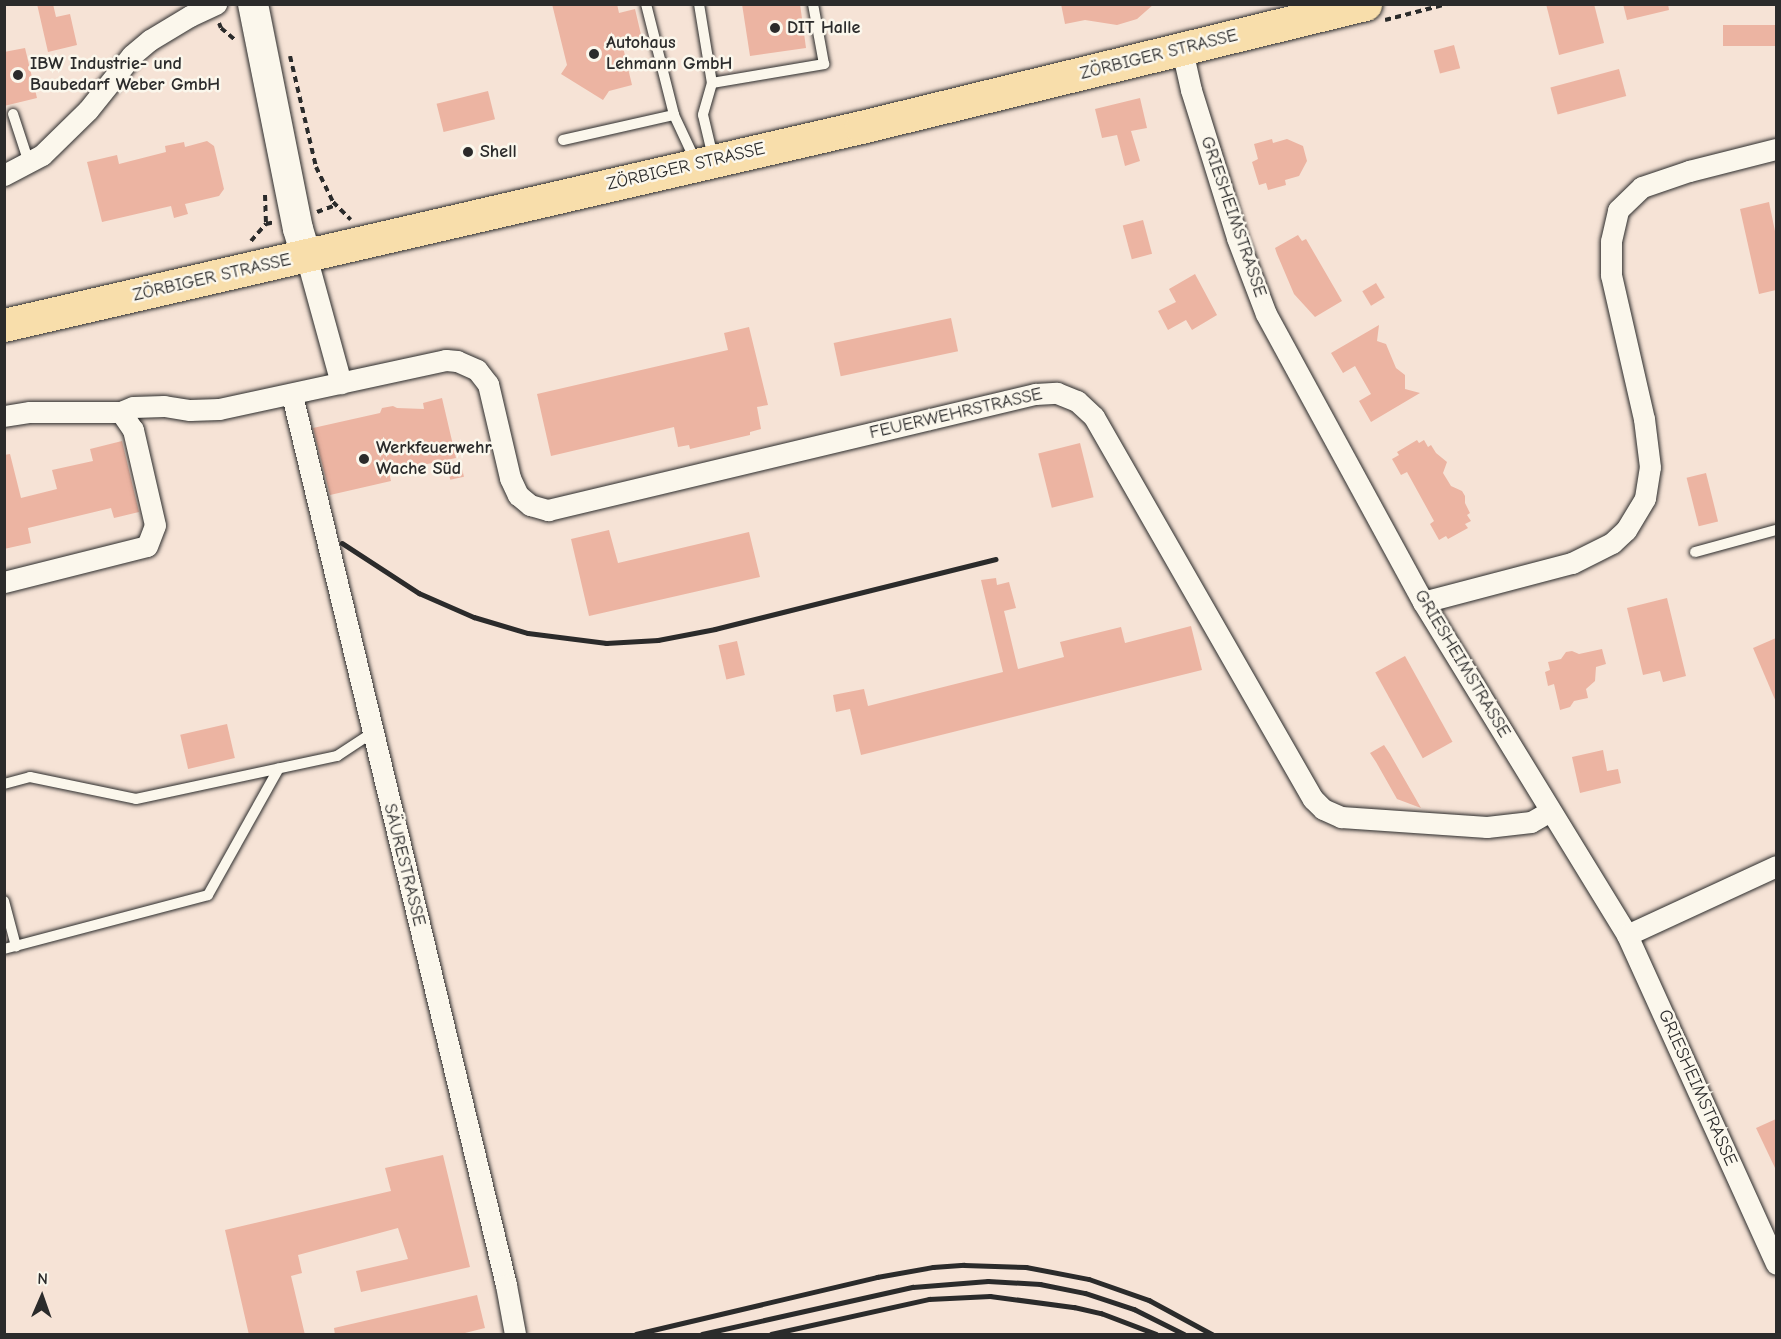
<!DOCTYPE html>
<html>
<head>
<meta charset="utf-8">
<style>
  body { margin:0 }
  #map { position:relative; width:1781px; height:1339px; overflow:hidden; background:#f6e3d6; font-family:"Comic Neue",sans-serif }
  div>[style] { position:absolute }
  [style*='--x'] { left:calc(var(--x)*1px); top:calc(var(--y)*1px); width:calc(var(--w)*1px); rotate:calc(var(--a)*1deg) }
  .building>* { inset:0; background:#ecb4a2; transform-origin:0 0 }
  .path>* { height:4px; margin-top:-2px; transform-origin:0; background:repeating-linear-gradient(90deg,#2b2b2b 0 6px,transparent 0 10.5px) }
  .roads { filter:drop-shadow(0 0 2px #2b2b2b) drop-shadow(0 0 2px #2b2b2b) }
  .lane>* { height:10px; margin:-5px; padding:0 5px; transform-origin:5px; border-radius:5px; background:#fbf7ec }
  .street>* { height:21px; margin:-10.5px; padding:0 10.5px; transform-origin:10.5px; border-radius:10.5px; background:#fbf7ec }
  .secondary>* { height:30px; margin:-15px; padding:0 15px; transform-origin:15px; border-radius:15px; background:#fbf7ec }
  .primary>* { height:33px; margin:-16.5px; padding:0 16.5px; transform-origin:16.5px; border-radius:16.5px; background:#f8deab }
  .rail>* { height:4.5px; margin:-2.25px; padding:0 2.25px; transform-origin:2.25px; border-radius:2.25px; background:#2b2b2b }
  .dots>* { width:16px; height:16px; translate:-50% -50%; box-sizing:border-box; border:3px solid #fbf7ec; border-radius:50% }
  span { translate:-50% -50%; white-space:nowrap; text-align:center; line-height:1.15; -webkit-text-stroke:5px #fbf7ec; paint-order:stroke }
  .poi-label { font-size:18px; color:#2b2b2b; font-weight:700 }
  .left { translate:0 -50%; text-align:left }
  .street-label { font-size:18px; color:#2b2b2b }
  .frame { position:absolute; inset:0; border:6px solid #2b2b2b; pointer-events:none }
  .north { position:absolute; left:12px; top:1267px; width:60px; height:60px; -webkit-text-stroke:4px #fbf7ec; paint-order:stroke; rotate:2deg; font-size:16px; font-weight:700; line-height:24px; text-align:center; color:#2b2b2b }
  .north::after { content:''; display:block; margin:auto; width:21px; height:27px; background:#2b2b2b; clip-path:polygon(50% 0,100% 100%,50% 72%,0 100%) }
</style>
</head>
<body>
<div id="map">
  <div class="building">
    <div style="clip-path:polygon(37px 4px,53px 4px,56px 17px,70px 14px,77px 45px,48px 52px)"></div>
    <div style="clip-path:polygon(552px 4px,617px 4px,619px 13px,635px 9px,642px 39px,622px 43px,632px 85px,609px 91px,603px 100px,561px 74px,567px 65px)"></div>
    <div style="clip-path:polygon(742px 4px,800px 4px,806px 48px,750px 56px)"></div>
    <div style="clip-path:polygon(1061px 4px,1154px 4px,1137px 19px,1117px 25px,1085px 20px,1065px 24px)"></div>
    <div style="clip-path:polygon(1546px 4px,1594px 4px,1604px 43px,1559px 55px)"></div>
    <div style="clip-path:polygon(1623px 4px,1668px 4px,1669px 10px,1627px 20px)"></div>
    <div style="left:1776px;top:25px;width:21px;height:53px;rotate:90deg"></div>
    <div style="left:1454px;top:45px;width:24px;height:21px;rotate:75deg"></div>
    <div style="clip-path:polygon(25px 48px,37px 98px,4px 106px,4px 52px)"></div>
    <div style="left:1619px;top:69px;width:28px;height:71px;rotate:75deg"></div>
    <div style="left:488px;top:91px;width:29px;height:53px;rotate:76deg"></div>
    <div style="clip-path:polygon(1140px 98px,1147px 128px,1131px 131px,1140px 161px,1125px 166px,1117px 135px,1102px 138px,1095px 109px)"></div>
    <div style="clip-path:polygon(1272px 139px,1273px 143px,1287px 139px,1303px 146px,1307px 161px,1299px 176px,1285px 180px,1286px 185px,1268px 190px,1266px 183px,1259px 185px,1252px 162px,1258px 159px,1254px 144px)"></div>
    <div style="clip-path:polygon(207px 141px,214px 146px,224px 189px,219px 196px,185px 204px,188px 214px,174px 218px,171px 206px,102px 222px,87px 162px,117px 155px,119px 164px,166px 152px,165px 146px,184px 142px,185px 147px)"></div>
    <div style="clip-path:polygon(1769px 202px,1776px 236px,1776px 290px,1759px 294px,1740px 209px)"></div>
    <div style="left:1143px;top:220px;width:35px;height:21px;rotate:75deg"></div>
    <div style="clip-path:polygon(1298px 235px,1302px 241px,1306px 239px,1342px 301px,1315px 317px,1294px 294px,1277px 254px,1275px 248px)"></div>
    <div style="clip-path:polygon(1195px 274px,1217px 315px,1192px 330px,1186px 320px,1168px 330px,1158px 311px,1176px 302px,1169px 289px)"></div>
    <div style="left:1376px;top:283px;width:17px;height:16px;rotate:59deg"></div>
    <div style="left:951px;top:318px;width:34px;height:120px;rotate:78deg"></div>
    <div style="clip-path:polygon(1379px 325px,1377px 341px,1386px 344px,1396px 368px,1405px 375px,1405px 389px,1420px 393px,1371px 422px,1359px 401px,1371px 394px,1355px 366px,1343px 373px,1331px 353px)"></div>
    <div style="clip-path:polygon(749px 327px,768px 405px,757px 407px,761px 429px,750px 432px,750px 435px,690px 449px,689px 445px,678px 447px,674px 427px,551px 456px,537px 394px,728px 350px,724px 333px)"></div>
    <div style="clip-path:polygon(442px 398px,456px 458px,389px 472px,391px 481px,330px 495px,313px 428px,380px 413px,382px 408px,393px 406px,397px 408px,424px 409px,423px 403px)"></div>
    <div style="clip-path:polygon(1417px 440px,1419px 443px,1424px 440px,1428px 447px,1431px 445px,1436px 453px,1447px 462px,1443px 473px,1451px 486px,1462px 491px,1465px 496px,1465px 503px,1470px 513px,1467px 515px,1471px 521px,1465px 524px,1468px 528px,1448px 539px,1446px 536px,1439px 540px,1430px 524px,1434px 521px,1407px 472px,1401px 475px,1392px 459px,1399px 455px,1397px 452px)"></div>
    <div style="clip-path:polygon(122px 441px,139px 512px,114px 518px,111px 508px,28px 528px,31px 543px,4px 549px,4px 455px,10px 454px,21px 498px,57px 489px,52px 470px,93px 461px,90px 449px)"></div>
    <div style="left:1080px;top:443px;width:56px;height:43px;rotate:76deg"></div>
    <div style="left:461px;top:464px;width:13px;height:14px;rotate:77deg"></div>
    <div style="left:1706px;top:473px;width:50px;height:20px;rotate:76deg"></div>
    <div style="clip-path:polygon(609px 530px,618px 563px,749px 532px,760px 577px,589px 616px,571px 539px)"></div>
    <div style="clip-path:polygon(996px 578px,997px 585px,1009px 582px,1016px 608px,1004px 611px,1018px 669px,1064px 657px,1060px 642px,1121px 627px,1125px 643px,1191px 626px,1202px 670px,861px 755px,850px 709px,836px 712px,833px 695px,864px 689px,868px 706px,1003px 672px,981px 580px)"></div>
    <div style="clip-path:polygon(1667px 598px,1686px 676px,1663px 682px,1660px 671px,1643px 675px,1627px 608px)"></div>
    <div style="clip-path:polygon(1776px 638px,1776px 702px,1753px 648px)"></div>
    <div style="left:737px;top:641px;width:35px;height:19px;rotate:77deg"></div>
    <div style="clip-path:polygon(1602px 649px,1606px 664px,1596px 667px,1595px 681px,1586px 689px,1588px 698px,1574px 701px,1570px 707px,1560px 710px,1554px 684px,1548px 686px,1545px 672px,1550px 670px,1548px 662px,1561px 659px,1566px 652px,1572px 651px,1579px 654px)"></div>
    <div style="left:1405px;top:656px;width:98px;height:34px;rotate:61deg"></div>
    <div style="left:227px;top:724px;width:35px;height:48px;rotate:77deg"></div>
    <div style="clip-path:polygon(1384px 745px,1390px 754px,1421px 808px,1397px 799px,1376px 762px,1370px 753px)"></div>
    <div style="clip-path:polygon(1603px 750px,1607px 771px,1618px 769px,1621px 783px,1580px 793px,1572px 757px)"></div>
    <div style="clip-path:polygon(1776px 1119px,1776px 1170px,1756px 1128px)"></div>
    <div style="clip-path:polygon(443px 1155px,470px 1267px,361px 1292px,356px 1271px,408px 1259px,398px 1228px,298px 1255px,302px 1273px,291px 1276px,305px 1335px,249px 1335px,225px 1230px,391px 1191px,385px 1168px)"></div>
    <div style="clip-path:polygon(477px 1295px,485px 1328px,457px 1335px,335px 1335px,334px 1328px)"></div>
  </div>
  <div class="path">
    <div style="--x:1385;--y:20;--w:64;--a:-14.5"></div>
    <div style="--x:219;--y:23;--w:5;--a:68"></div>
    <div style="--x:221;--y:28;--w:17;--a:40"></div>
    <div style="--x:290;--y:56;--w:114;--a:76.8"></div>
    <div style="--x:316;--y:167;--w:39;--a:64"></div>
    <div style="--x:333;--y:202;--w:25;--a:45"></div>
    <div style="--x:265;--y:195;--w:29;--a:88"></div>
    <div style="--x:317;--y:212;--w:20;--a:-20"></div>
    <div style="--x:251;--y:241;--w:23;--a:-49"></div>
    <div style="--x:266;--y:224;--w:9;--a:-13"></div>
  </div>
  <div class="roads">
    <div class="lane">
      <div style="--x:646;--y:4;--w:114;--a:75.8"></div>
      <div style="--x:674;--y:115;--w:52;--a:64.9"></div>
      <div style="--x:699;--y:4;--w:80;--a:80.7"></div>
      <div style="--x:712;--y:83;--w:33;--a:106"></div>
      <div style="--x:703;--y:115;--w:43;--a:76.6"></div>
      <div style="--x:712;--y:83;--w:114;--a:-9.6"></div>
      <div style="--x:824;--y:64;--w:61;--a:-100.4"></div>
      <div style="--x:13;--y:114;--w:52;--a:71.9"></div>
      <div style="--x:563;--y:140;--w:114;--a:-12.7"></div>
      <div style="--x:1695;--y:552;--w:84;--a:-15.2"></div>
      <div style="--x:4;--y:784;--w:27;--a:-15"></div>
      <div style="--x:30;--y:777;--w:108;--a:11.7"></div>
      <div style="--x:136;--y:799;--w:206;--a:-12.1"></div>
      <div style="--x:337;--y:756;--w:42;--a:-33.3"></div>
      <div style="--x:4;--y:901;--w:47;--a:75.1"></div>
      <div style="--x:4;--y:949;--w:211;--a:-14.8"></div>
      <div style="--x:208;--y:895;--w:145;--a:-60.8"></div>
    </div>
    <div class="street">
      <div style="--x:1182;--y:50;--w:41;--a:77.3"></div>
      <div style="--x:1191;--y:90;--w:155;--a:72.7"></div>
      <div style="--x:1237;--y:238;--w:81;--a:69.1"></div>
      <div style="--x:1266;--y:314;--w:328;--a:61.4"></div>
      <div style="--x:1423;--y:602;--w:391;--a:58.5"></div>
      <div style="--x:1627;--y:935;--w:361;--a:65.6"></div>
      <div style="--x:4;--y:175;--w:43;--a:-27.8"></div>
      <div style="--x:42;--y:155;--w:64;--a:-44.4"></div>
      <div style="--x:88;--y:110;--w:70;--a:-51.3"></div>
      <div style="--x:132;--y:55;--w:23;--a:-40"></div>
      <div style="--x:150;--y:40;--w:47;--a:-31"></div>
      <div style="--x:190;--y:16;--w:29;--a:-25"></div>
      <div style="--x:306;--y:256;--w:132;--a:74.6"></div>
      <div style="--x:292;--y:395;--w:915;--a:76.48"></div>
      <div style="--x:506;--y:1285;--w:50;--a:79.6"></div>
      <div style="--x:4;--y:416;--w:26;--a:-9"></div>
      <div style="--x:30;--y:412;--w:91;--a:0"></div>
      <div style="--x:121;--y:412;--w:13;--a:-23"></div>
      <div style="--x:133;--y:407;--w:31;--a:-2"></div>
      <div style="--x:164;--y:406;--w:26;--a:9"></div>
      <div style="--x:190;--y:410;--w:29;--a:-2"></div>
      <div style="--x:219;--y:409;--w:232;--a:-12.2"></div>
      <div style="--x:446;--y:360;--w:11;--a:5"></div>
      <div style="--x:457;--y:361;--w:22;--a:24"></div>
      <div style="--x:477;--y:370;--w:18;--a:52"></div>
      <div style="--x:488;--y:384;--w:97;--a:76.8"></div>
      <div style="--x:510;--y:478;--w:19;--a:65"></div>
      <div style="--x:518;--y:495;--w:16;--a:40"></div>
      <div style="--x:530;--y:505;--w:19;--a:16"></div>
      <div style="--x:548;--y:510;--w:501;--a:-13.4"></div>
      <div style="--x:1035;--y:394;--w:22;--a:-3"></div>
      <div style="--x:1057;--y:393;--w:22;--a:22"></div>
      <div style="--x:1077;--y:401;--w:23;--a:43"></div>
      <div style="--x:1094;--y:417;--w:440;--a:60.2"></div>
      <div style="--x:1313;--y:799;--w:14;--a:45"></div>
      <div style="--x:1323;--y:809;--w:20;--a:24"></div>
      <div style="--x:1341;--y:817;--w:146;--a:3.9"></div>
      <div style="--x:1487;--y:827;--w:44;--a:-6.5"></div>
      <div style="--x:1531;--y:822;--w:22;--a:-30"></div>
      <div style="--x:4;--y:582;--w:147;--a:-14.1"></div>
      <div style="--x:147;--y:546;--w:22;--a:-69"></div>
      <div style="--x:155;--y:525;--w:98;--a:-103"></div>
      <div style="--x:133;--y:430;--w:22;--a:-124"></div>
      <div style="--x:1423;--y:602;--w:154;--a:-14.7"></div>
      <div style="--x:1572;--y:563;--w:45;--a:-26.6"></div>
      <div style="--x:1612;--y:543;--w:19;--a:-43"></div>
      <div style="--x:1626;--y:530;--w:37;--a:-59"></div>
      <div style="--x:1645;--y:498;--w:31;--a:-81"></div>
      <div style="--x:1650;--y:467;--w:48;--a:-97.1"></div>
      <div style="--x:1644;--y:419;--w:148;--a:-102.9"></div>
      <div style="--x:1611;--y:275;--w:34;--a:-90"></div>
      <div style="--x:1611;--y:241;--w:32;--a:-77"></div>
      <div style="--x:1618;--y:210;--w:33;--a:-44"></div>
      <div style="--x:1642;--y:187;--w:50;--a:-18.8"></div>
      <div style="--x:1689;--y:171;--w:90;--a:-14.2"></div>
      <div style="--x:1627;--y:935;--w:164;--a:-24.8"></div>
    </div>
    <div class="secondary">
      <div style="--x:253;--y:4;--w:229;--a:78.7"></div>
      <div style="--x:298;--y:229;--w:28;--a:73"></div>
    </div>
    <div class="primary">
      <div style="--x:4;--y:325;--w:880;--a:-13.01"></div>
      <div style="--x:861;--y:127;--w:519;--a:-13.71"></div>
    </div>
  </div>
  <div class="rail">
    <div style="--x:342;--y:543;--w:92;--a:33"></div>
    <div style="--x:419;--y:593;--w:60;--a:23.6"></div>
    <div style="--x:474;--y:617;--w:56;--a:16.5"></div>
    <div style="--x:528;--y:633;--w:79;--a:7.3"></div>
    <div style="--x:606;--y:643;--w:52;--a:-3.3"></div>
    <div style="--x:658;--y:640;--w:58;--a:-10.9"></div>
    <div style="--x:715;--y:629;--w:289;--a:-14"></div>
    <div style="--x:636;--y:1334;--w:248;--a:-13.3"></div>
    <div style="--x:877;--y:1277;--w:57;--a:-10.1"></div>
    <div style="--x:933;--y:1267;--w:31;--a:-4"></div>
    <div style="--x:964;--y:1265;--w:62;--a:1.8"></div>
    <div style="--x:1026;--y:1267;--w:64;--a:10.8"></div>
    <div style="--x:1089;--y:1279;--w:64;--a:19.3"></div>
    <div style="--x:1149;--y:1300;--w:72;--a:28.4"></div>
    <div style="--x:702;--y:1334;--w:216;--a:-12.6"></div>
    <div style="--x:913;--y:1287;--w:75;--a:-4.6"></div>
    <div style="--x:988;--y:1281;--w:52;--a:3.3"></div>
    <div style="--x:1040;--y:1284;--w:46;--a:11.3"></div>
    <div style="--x:1085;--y:1293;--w:52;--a:18.1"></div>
    <div style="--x:1134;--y:1309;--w:56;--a:26.6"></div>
    <div style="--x:771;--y:1334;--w:162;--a:-12.5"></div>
    <div style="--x:929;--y:1299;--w:61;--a:-2.8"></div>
    <div style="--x:990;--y:1296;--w:85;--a:7.5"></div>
    <div style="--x:1074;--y:1307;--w:28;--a:13"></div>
    <div style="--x:1101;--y:1313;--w:59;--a:20.9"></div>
  </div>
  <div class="dots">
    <div style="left:775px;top:28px;background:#2b2b2b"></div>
    <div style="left:594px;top:54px;background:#2b2b2b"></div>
    <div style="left:18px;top:75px;background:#2b2b2b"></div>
    <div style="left:468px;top:152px;background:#2b2b2b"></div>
    <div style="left:364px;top:459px;background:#2b2b2b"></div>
  </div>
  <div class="poi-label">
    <span class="left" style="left:787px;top:28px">DIT Halle</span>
    <span class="left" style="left:606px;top:54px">Autohaus<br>Lehmann GmbH</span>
    <span class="left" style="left:30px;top:75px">IBW Industrie- und<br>Baubedarf Weber GmbH</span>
    <span class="left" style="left:480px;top:152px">Shell</span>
    <span class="left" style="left:376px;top:459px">Werkfeuerwehr<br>Wache Süd</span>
  </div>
  <div class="street-label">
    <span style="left:1159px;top:55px;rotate:-14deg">ZÖRBIGER STRASSE</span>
    <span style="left:686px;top:167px;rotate:-13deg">ZÖRBIGER STRASSE</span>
    <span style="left:1233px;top:217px;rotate:71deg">GRIESHEIMSTRASSE</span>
    <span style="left:212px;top:278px;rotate:-13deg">ZÖRBIGER STRASSE</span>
    <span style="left:956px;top:414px;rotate:-13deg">FEUERWEHRSTRASSE</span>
    <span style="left:1462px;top:664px;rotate:59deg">GRIESHEIMSTRASSE</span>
    <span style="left:404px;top:865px;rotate:76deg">SÄURESTRASSE</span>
    <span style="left:1697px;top:1088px;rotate:66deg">GRIESHEIMSTRASSE</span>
  </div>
  <div class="frame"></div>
  <div class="north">N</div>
</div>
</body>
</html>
